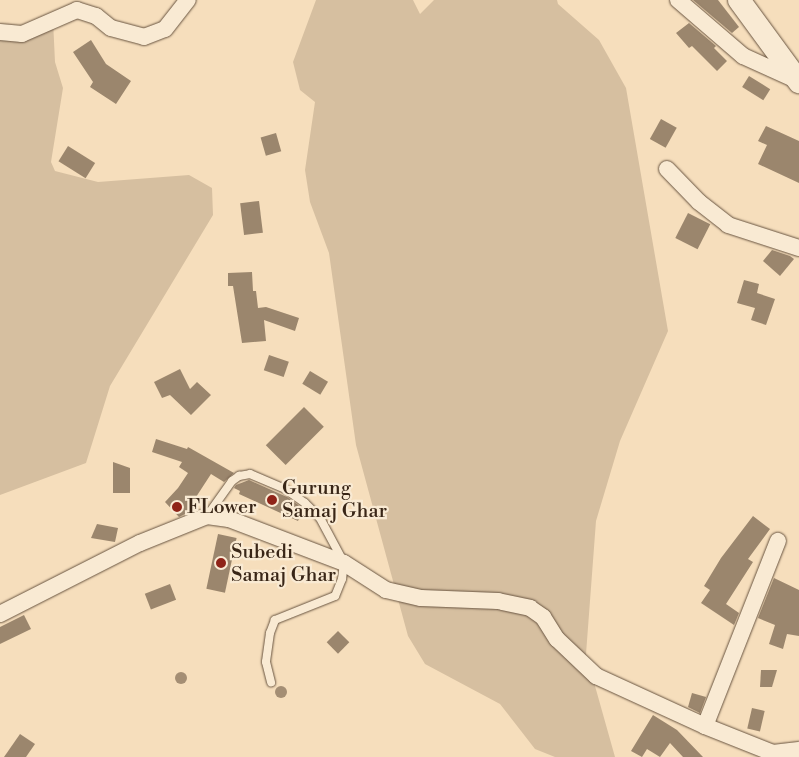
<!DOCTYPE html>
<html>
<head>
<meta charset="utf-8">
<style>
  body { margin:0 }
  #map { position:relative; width:799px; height:757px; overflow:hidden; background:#f6debc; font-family:"Libre Bodoni",serif }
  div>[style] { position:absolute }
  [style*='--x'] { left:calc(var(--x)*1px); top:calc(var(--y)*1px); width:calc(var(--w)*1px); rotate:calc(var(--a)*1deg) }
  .green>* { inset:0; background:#d6bfa0 }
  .building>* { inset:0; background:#9b866d; transform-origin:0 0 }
  .roads { filter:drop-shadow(0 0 1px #685440) drop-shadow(0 0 1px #685440) }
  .lane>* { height:8px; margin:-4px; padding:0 4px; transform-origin:4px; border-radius:4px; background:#f9ead3 }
  .street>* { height:16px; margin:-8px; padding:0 8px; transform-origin:8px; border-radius:8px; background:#f9ead3 }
  .secondary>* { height:22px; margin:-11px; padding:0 11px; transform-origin:11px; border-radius:11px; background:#f9ead3 }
  .trees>* { width:12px; height:12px; margin:-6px; border-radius:50%; background:#a48e74 }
  .dots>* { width:14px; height:14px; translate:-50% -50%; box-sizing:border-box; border:2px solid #f9ead3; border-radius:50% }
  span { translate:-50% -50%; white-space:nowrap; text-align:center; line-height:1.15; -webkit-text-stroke:4.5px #f9ead3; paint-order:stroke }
  .poi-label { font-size:20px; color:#392617 }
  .left { translate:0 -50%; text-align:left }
</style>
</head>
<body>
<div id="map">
  <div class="green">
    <div style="clip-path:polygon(316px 0,413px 0,420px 14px,434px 0,557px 0,558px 4px,599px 40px,626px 88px,668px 331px,620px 441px,596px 521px,586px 654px,615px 757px,555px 757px,535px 749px,500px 704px,425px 664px,408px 636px,356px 445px,329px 253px,310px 202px,305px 170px,315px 102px,300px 90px,293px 62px)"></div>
    <div style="clip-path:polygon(53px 20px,55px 62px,63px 88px,51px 162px,55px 171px,98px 182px,189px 175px,212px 188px,213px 215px,110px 386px,86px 463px,0 495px,0 33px)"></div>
  </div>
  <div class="building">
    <div style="clip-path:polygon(693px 0,718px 0,739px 27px,732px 33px)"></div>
    <div style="clip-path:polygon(689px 23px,716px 46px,714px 48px,727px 61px,717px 71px,692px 46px,689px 48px,676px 33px)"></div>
    <div style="clip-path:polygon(91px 40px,106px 64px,131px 81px,116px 104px,90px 87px,93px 82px,73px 52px)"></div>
    <div style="left:749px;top:76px;width:25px;height:13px;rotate:32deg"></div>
    <div style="left:661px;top:119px;width:18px;height:23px;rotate:29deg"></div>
    <div style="clip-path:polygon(766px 126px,799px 141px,799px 183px,758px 164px,767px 145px,758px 141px)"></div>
    <div style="left:276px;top:133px;width:19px;height:16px;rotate:74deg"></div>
    <div style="left:68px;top:146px;width:32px;height:18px;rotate:32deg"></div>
    <div style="left:259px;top:201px;width:32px;height:19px;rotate:83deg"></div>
    <div style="left:688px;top:213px;width:25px;height:28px;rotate:27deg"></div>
    <div style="clip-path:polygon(772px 250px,790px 256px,794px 259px,780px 276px,763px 261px)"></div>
    <div style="clip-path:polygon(252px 272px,253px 291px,256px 291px,258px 308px,266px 307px,299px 318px,295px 331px,264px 320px,266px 341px,242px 343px,233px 286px,228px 286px,228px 273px)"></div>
    <div style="clip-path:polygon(744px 280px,759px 284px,757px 293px,775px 299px,766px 325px,751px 320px,755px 308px,737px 303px)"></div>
    <div style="left:269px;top:355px;width:21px;height:16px;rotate:19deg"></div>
    <div style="clip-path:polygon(180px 369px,190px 389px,197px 382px,211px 395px,191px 415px,170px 395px,162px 398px,154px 382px)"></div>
    <div style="left:310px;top:371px;width:21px;height:15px;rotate:31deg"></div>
    <div style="left:304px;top:407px;width:28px;height:54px;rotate:45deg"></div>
    <div style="clip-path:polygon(156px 439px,187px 449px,188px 447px,234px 473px,224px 482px,211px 474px,185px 514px,179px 517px,165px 502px,178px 488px,188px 473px,179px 467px,182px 462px,152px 452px)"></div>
    <div style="clip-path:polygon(113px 462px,130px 468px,130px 493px,113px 493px)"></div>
    <div style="clip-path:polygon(249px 480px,287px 497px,301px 507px,303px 509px,298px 521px,239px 494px,240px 491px,234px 488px,236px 485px)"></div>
    <div style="clip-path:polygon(753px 516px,770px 529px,748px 559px,753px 562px,726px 604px,739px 613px,734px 625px,701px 603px,710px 590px,704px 586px,721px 558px)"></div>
    <div style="clip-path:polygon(97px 524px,118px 528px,115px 542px,91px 538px)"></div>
    <div style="left:218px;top:534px;width:19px;height:56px;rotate:12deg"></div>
    <div style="clip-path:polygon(774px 578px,799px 590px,799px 636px,787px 634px,783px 649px,769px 644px,775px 625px,758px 618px)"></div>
    <div style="left:170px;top:584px;width:17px;height:27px;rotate:69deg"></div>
    <div style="clip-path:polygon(24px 615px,31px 629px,0 644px,0 627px)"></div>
    <div style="left:338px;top:631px;width:16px;height:16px;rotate:45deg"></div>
    <div style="clip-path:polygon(761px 670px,777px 670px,772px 687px,760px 687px)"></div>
    <div style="clip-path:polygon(692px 693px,706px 697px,700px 713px,688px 707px)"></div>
    <div style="left:752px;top:708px;width:13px;height:21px;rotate:13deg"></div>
    <div style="clip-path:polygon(653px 715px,677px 730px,703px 757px,683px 757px,670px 743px,660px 757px,647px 749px,642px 757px,631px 751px)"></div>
    <div style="clip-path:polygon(20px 734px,35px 744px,26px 757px,4px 757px)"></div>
  </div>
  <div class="roads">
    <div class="lane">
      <div style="--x:207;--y:516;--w:43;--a:-54.5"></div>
      <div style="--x:232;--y:481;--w:9;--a:-36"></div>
      <div style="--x:239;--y:476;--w:11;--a:-10"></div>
      <div style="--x:250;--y:474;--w:38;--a:23"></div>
      <div style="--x:285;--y:489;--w:24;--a:35"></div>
      <div style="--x:305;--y:503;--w:21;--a:45"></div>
      <div style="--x:320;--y:518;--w:51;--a:61.9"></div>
      <div style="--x:344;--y:563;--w:16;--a:97"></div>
      <div style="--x:342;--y:579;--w:18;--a:112"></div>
      <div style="--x:335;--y:596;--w:65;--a:158.2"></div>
      <div style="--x:275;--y:620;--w:14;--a:111"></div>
      <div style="--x:270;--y:633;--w:29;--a:98"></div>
      <div style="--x:266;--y:662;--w:21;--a:76"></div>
    </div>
    <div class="street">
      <div style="--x:678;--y:0;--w:86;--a:40.7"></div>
      <div style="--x:743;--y:56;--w:60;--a:24.4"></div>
      <div style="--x:0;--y:32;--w:22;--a:5"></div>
      <div style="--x:22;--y:34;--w:60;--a:-23.6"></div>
      <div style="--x:77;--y:10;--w:20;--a:18"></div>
      <div style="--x:96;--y:16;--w:19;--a:39"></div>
      <div style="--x:111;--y:28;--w:34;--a:15"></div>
      <div style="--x:144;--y:37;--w:22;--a:-21"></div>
      <div style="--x:165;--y:29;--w:37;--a:-52"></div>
      <div style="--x:667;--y:169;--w:46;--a:45.9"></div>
      <div style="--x:699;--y:202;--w:37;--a:38"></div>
      <div style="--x:728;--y:225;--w:75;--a:17.9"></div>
      <div style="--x:0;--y:614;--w:157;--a:-26.9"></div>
      <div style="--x:140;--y:543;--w:72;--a:-21.9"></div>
      <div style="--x:207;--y:516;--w:22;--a:8"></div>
      <div style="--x:229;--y:519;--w:123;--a:20.9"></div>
      <div style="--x:344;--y:563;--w:50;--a:32.7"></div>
      <div style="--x:386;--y:590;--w:36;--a:13"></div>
      <div style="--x:421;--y:598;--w:77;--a:2.2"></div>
      <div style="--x:498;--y:601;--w:33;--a:12"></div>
      <div style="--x:530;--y:608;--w:16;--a:35"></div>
      <div style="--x:543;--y:617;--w:26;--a:58"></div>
      <div style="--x:557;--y:639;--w:54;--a:43.5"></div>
      <div style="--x:596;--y:676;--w:120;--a:24.6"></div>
      <div style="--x:705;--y:726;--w:73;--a:21.7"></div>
      <div style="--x:773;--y:753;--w:26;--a:-7"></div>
      <div style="--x:705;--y:726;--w:199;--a:-68.5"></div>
    </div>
    <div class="secondary">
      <div style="--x:739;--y:0;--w:102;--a:53.8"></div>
    </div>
  </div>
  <div class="trees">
    <div style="left:181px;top:678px"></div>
    <div style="left:281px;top:692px"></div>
  </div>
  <div class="dots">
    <div style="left:272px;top:500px;background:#8f2418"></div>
    <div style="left:177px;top:507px;background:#8f2418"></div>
    <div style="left:221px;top:563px;background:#8f2418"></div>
  </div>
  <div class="poi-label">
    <span class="left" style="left:282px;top:500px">Gurung<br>Samaj Ghar</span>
    <span class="left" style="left:187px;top:507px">FLower</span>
    <span class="left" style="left:231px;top:564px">Subedi<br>Samaj Ghar</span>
  </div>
</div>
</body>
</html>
